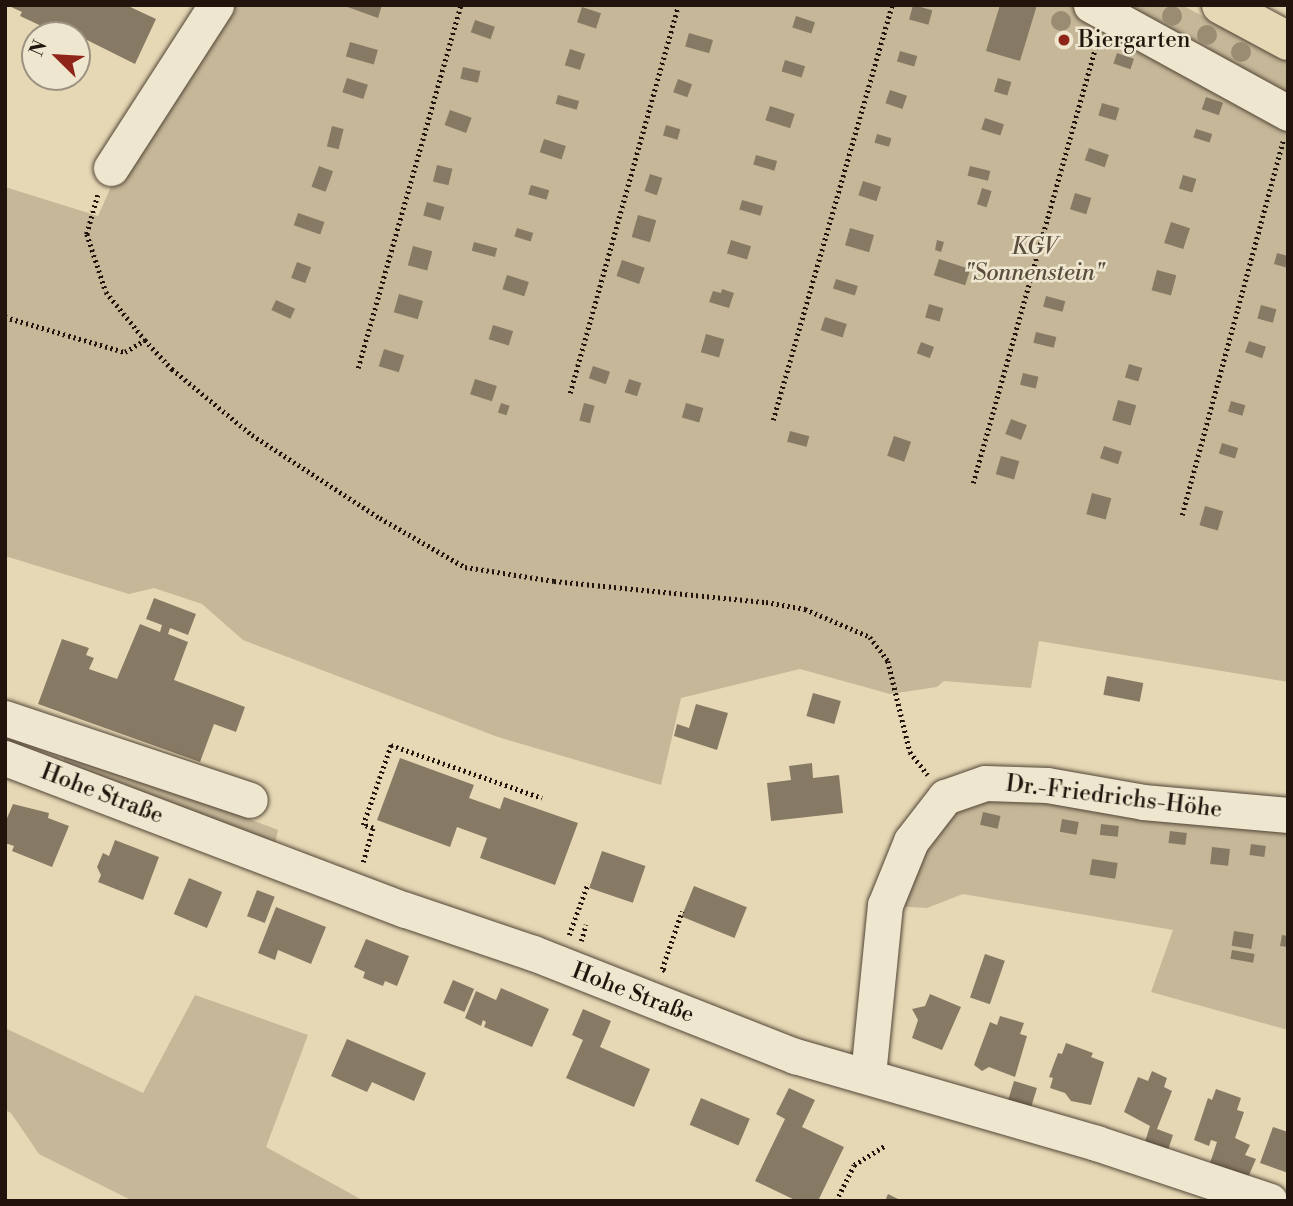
<!DOCTYPE html>
<html>
<head>
<meta charset="utf-8">
<style>
  body { margin:0 }
  #map { position:relative; width:1293px; height:1206px; overflow:hidden; background:#e6d8b5; font-family:"Libre Bodoni",serif }
  div>[style] { position:absolute }
  [style*='--x'] { left:calc(var(--x)*1px); top:calc(var(--y)*1px); width:calc(var(--w)*1px); rotate:calc(var(--a)*1deg) }
  .green>* { inset:0; background:#c5b798 }
  .building>* { inset:0; background:#877a64; transform-origin:0 0 }
  .path>* { height:4.5px; margin-top:-2.25px; transform-origin:0; background:repeating-linear-gradient(90deg,#21140c 0 2px,transparent 0 5.5px) }
  .roads { filter:drop-shadow(0 0 2px #524536) drop-shadow(0 0 2px #524536) }
  .minor>* { height:35px; margin:-17.5px; padding:0 17.5px; transform-origin:17.5px; border-radius:17.5px; background:#efe6cf }
  .major>* { height:38px; margin:-19px; padding:0 19px; transform-origin:19px; border-radius:19px; background:#e6d8b5 }
  .trees>* { width:20px; height:20px; margin:-10px; border-radius:50%; background:#998c73 }
  .dots>* { width:19px; height:19px; translate:-50% -50%; box-sizing:border-box; border:4px solid #efe6cf; border-radius:50% }
  span { translate:-50% -50%; white-space:nowrap; text-align:center; line-height:1.15; -webkit-text-stroke:5px #efe6cf; paint-order:stroke }
  .poi-label { font-size:23px; color:#21140c }
  .left { translate:0 -50%; text-align:left }
  .park-label { font-size:23px; color:#5a4d3d; font-style:italic }
  .street-label { font-size:23px; color:#21140c }
  .frame { position:absolute; inset:0; border:7px solid #21140c; pointer-events:none }
  .north { position:absolute; left:21px; top:21px; width:70px; height:70px; box-sizing:border-box; background:#efe6cf; border:2px solid #9d9281; border-radius:50%; rotate:294deg; font-size:19px; font-weight:700; line-height:28px; text-align:center; color:#21140c }
  .north::after { content:''; display:block; margin:auto; width:24px; height:32px; background:#8f2418; clip-path:polygon(50% 0,100% 100%,50% 72%,0 100%) }
</style>
</head>
<body>
<div id="map">
  <div class="green">
    <div style="clip-path:polygon(224px 5px,1182px 5px,1288px 62px,1288px 682px,1039px 641px,1031px 688px,944px 681px,937px 687px,890px 694px,800px 669px,681px 698px,661px 785px,498px 737px,243px 640px,202px 604px,154px 588px,129px 594px,5px 556px,5px 187px,98px 216px,119px 169px)"></div>
    <div style="clip-path:polygon(5px 725px,278px 830px,274px 848px,69px 771px,60px 750px)"></div>
    <div style="clip-path:polygon(986px 791px,1288px 821px,1288px 1030px,1151px 992px,1173px 930px,963px 894px,927px 908px,893px 906px,936px 819px)"></div>
    <div style="clip-path:polygon(195px 995px,308px 1035px,266px 1147px,364px 1201px,133px 1201px,39px 1154px,11px 1113px,5px 1110px,5px 1028px,143px 1093px)"></div>
  </div>
  <div class="building">
    <div style="clip-path:polygon(7px 5px,126px 5px,156px 19px,135px 64px,77px 35px,52px 26px,50px 30px,20px 16px,22px 12px)"></div>
    <div style="clip-path:polygon(342px 5px,382px 5px,378px 18px)"></div>
    <div style="left:913px;top:5px;width:20px;height:15px;rotate:15deg"></div>
    <div style="clip-path:polygon(1000px 5px,1037px 5px,1020px 61px,986px 51px)"></div>
    <div style="left:582px;top:7px;width:20px;height:16px;rotate:18deg"></div>
    <div style="left:796px;top:16px;width:20px;height:12px;rotate:18deg"></div>
    <div style="left:475px;top:20px;width:21px;height:13px;rotate:19deg"></div>
    <div style="left:689px;top:33px;width:25px;height:14px;rotate:16deg"></div>
    <div style="left:350px;top:42px;width:29px;height:15px;rotate:16deg"></div>
    <div style="left:570px;top:49px;width:16px;height:17px;rotate:18deg"></div>
    <div style="left:900px;top:51px;width:18px;height:11px;rotate:16deg"></div>
    <div style="left:1117px;top:53px;width:18px;height:11px;rotate:19deg"></div>
    <div style="left:785px;top:60px;width:21px;height:12px;rotate:17deg"></div>
    <div style="left:463px;top:67px;width:18px;height:12px;rotate:13deg"></div>
    <div style="left:347px;top:78px;width:22px;height:15px;rotate:18deg"></div>
    <div style="left:998px;top:78px;width:14px;height:14px;rotate:17deg"></div>
    <div style="left:678px;top:79px;width:15px;height:14px;rotate:20deg"></div>
    <div style="left:890px;top:90px;width:18px;height:14px;rotate:19deg"></div>
    <div style="left:558px;top:95px;width:22px;height:9px;rotate:16deg"></div>
    <div style="left:1206px;top:97px;width:18px;height:13px;rotate:19deg"></div>
    <div style="left:1102px;top:103px;width:18px;height:13px;rotate:16deg"></div>
    <div style="left:770px;top:106px;width:26px;height:15px;rotate:18deg"></div>
    <div style="left:450px;top:110px;width:23px;height:16px;rotate:20deg"></div>
    <div style="left:985px;top:118px;width:20px;height:12px;rotate:18deg"></div>
    <div style="left:666px;top:125px;width:15px;height:11px;rotate:16deg"></div>
    <div style="left:332px;top:126px;width:12px;height:21px;rotate:14deg"></div>
    <div style="left:1196px;top:129px;width:17px;height:9px;rotate:17deg"></div>
    <div style="left:877px;top:134px;width:15px;height:9px;rotate:16deg"></div>
    <div style="left:544px;top:139px;width:23px;height:14px;rotate:18deg"></div>
    <div style="left:1089px;top:148px;width:21px;height:13px;rotate:19deg"></div>
    <div style="left:756px;top:155px;width:22px;height:10px;rotate:16deg"></div>
    <div style="left:437px;top:165px;width:16px;height:17px;rotate:14deg"></div>
    <div style="left:319px;top:166px;width:15px;height:22px;rotate:20deg"></div>
    <div style="left:970px;top:166px;width:21px;height:10px;rotate:14deg"></div>
    <div style="left:650px;top:174px;width:13px;height:18px;rotate:18deg"></div>
    <div style="left:1183px;top:175px;width:14px;height:14px;rotate:17deg"></div>
    <div style="left:863px;top:181px;width:19px;height:15px;rotate:18deg"></div>
    <div style="left:531px;top:185px;width:19px;height:10px;rotate:16deg"></div>
    <div style="left:982px;top:188px;width:10px;height:17px;rotate:17deg"></div>
    <div style="left:1075px;top:193px;width:17px;height:17px;rotate:17deg"></div>
    <div style="left:742px;top:200px;width:22px;height:10px;rotate:16deg"></div>
    <div style="left:427px;top:202px;width:18px;height:14px;rotate:16deg"></div>
    <div style="left:298px;top:213px;width:28px;height:13px;rotate:19deg"></div>
    <div style="left:638px;top:215px;width:19px;height:23px;rotate:16deg"></div>
    <div style="left:1171px;top:222px;width:20px;height:22px;rotate:18deg"></div>
    <div style="left:517px;top:228px;width:17px;height:9px;rotate:17deg"></div>
    <div style="left:850px;top:228px;width:25px;height:18px;rotate:16deg"></div>
    <div style="left:731px;top:240px;width:21px;height:14px;rotate:17deg"></div>
    <div style="clip-path:polygon(937px 240px,944px 242px,941px 252px,935px 250px)"></div>
    <div style="left:474px;top:242px;width:24px;height:9px;rotate:15deg"></div>
    <div style="left:413px;top:246px;width:20px;height:20px;rotate:15deg"></div>
    <div style="clip-path:polygon(1277px 253px,1288px 256px,1288px 268px,1274px 264px)"></div>
    <div style="left:939px;top:259px;width:33px;height:17px;rotate:18deg"></div>
    <div style="left:622px;top:260px;width:24px;height:17px;rotate:19deg"></div>
    <div style="left:297px;top:262px;width:15px;height:17px;rotate:20deg"></div>
    <div style="left:1157px;top:270px;width:20px;height:21px;rotate:15deg"></div>
    <div style="left:507px;top:275px;width:23px;height:15px;rotate:18deg"></div>
    <div style="left:836px;top:279px;width:23px;height:10px;rotate:18deg"></div>
    <div style="clip-path:polygon(722px 289px,734px 293px,729px 308px,709px 302px,713px 291px,721px 293px)"></div>
    <div style="left:399px;top:294px;width:25px;height:19px;rotate:16deg"></div>
    <div style="left:1046px;top:296px;width:20px;height:11px;rotate:15deg"></div>
    <div style="left:276px;top:300px;width:21px;height:11px;rotate:25deg"></div>
    <div style="left:929px;top:304px;width:15px;height:14px;rotate:16deg"></div>
    <div style="left:1261px;top:305px;width:16px;height:14px;rotate:15deg"></div>
    <div style="left:825px;top:317px;width:23px;height:14px;rotate:18deg"></div>
    <div style="left:493px;top:325px;width:21px;height:15px;rotate:17deg"></div>
    <div style="left:1036px;top:332px;width:21px;height:11px;rotate:14deg"></div>
    <div style="left:706px;top:334px;width:19px;height:19px;rotate:16deg"></div>
    <div style="left:1249px;top:341px;width:18px;height:12px;rotate:19deg"></div>
    <div style="left:921px;top:342px;width:14px;height:12px;rotate:21deg"></div>
    <div style="left:384px;top:349px;width:21px;height:18px;rotate:17deg"></div>
    <div style="left:1129px;top:364px;width:14px;height:14px;rotate:17deg"></div>
    <div style="left:593px;top:366px;width:18px;height:13px;rotate:19deg"></div>
    <div style="left:1023px;top:373px;width:16px;height:12px;rotate:14deg"></div>
    <div style="left:475px;top:379px;width:23px;height:16px;rotate:18deg"></div>
    <div style="left:629px;top:379px;width:13px;height:14px;rotate:18deg"></div>
    <div style="left:1118px;top:400px;width:19px;height:21px;rotate:16deg"></div>
    <div style="left:1231px;top:401px;width:15px;height:11px;rotate:16deg"></div>
    <div style="left:501px;top:403px;width:9px;height:10px;rotate:18deg"></div>
    <div style="left:584px;top:403px;width:11px;height:18px;rotate:15deg"></div>
    <div style="left:686px;top:403px;width:18px;height:15px;rotate:16deg"></div>
    <div style="left:1011px;top:419px;width:17px;height:16px;rotate:21deg"></div>
    <div style="left:790px;top:431px;width:20px;height:11px;rotate:15deg"></div>
    <div style="left:894px;top:436px;width:18px;height:21px;rotate:19deg"></div>
    <div style="left:1222px;top:443px;width:17px;height:11px;rotate:17deg"></div>
    <div style="left:1104px;top:446px;width:19px;height:13px;rotate:18deg"></div>
    <div style="left:1001px;top:456px;width:19px;height:19px;rotate:16deg"></div>
    <div style="left:1092px;top:493px;width:20px;height:22px;rotate:15deg"></div>
    <div style="left:1205px;top:506px;width:19px;height:20px;rotate:16deg"></div>
    <div style="clip-path:polygon(154px 598px,196px 614px,188px 635px,170px 628px,168px 634px,188px 642px,174px 680px,245px 707px,236px 732px,214px 724px,200px 762px,38px 704px,62px 639px,89px 648px,86px 655px,94px 658px,89px 669px,117px 679px,140px 624px,160px 632px,162px 625px,146px 619px)"></div>
    <div style="left:1107px;top:676px;width:37px;height:19px;rotate:11deg"></div>
    <div style="left:813px;top:693px;width:29px;height:24px;rotate:16deg"></div>
    <div style="clip-path:polygon(696px 704px,728px 713px,717px 750px,674px 736px,677px 724px,689px 728px)"></div>
    <div style="clip-path:polygon(400px 758px,474px 785px,469px 798px,500px 809px,504px 797px,578px 823px,555px 885px,480px 858px,487px 838px,457px 827px,450px 847px,377px 820px)"></div>
    <div style="clip-path:polygon(812px 763px,813px 778px,839px 775px,843px 813px,771px 821px,767px 783px,791px 780px,789px 766px)"></div>
    <div style="clip-path:polygon(13px 804px,49px 813px,48px 818px,69px 826px,52px 867px,12px 851px,14px 846px,5px 843px,5px 823px)"></div>
    <div style="left:983px;top:812px;width:18px;height:13px;rotate:13deg"></div>
    <div style="left:1062px;top:819px;width:17px;height:13px;rotate:10deg"></div>
    <div style="left:1101px;top:824px;width:18px;height:11px;rotate:6deg"></div>
    <div style="left:1170px;top:831px;width:17px;height:12px;rotate:7deg"></div>
    <div style="clip-path:polygon(115px 840px,159px 857px,143px 900px,98px 882px,101px 875px,97px 867px,103px 853px,109px 856px)"></div>
    <div style="left:1251px;top:844px;width:15px;height:11px;rotate:8deg"></div>
    <div style="left:1212px;top:847px;width:18px;height:17px;rotate:6deg"></div>
    <div style="left:602px;top:851px;width:46px;height:39px;rotate:19deg"></div>
    <div style="left:1092px;top:859px;width:26px;height:16px;rotate:9deg"></div>
    <div style="left:189px;top:878px;width:36px;height:39px;rotate:23deg"></div>
    <div style="left:694px;top:886px;width:57px;height:33px;rotate:22deg"></div>
    <div style="left:257px;top:890px;width:19px;height:28px;rotate:21deg"></div>
    <div style="clip-path:polygon(276px 907px,326px 927px,311px 964px,278px 950px,275px 960px,258px 953px)"></div>
    <div style="left:1234px;top:931px;width:20px;height:15px;rotate:9deg"></div>
    <div style="clip-path:polygon(1282px 935px,1288px 936px,1288px 947px,1280px 946px)"></div>
    <div style="clip-path:polygon(366px 939px,409px 956px,397px 986px,385px 981px,383px 986px,363px 978px,365px 972px,354px 967px)"></div>
    <div style="left:1232px;top:950px;width:23px;height:9px;rotate:10deg"></div>
    <div style="left:985px;top:954px;width:21px;height:46px;rotate:19deg"></div>
    <div style="left:453px;top:980px;width:23px;height:25px;rotate:23deg"></div>
    <div style="clip-path:polygon(501px 988px,549px 1009px,532px 1047px,484px 1027px,486px 1022px,483px 1020px,481px 1026px,465px 1018px,476px 991px,496px 1000px)"></div>
    <div style="clip-path:polygon(930px 994px,961px 1007px,942px 1050px,912px 1038px,918px 1020px,912px 1009px,925px 1006px)"></div>
    <div style="clip-path:polygon(583px 1009px,611px 1021px,600px 1047px,650px 1069px,634px 1107px,566px 1078px,583px 1040px,572px 1035px)"></div>
    <div style="clip-path:polygon(1000px 1016px,1024px 1023px,1020px 1034px,1027px 1036px,1015px 1077px,989px 1067px,982px 1071px,974px 1065px,990px 1022px,997px 1025px)"></div>
    <div style="clip-path:polygon(347px 1039px,426px 1073px,414px 1101px,372px 1082px,367px 1092px,331px 1076px)"></div>
    <div style="clip-path:polygon(1066px 1043px,1093px 1053px,1091px 1057px,1104px 1062px,1091px 1105px,1071px 1101px,1065px 1093px,1050px 1088px,1053px 1078px,1049px 1077px,1058px 1053px,1062px 1054px)"></div>
    <div style="clip-path:polygon(1152px 1071px,1167px 1078px,1164px 1087px,1172px 1091px,1157px 1129px,1173px 1135px,1167px 1153px,1144px 1145px,1150px 1126px,1124px 1112px,1138px 1077px,1148px 1081px)"></div>
    <div style="left:1014px;top:1081px;width:24px;height:22px;rotate:17deg"></div>
    <div style="clip-path:polygon(789px 1088px,815px 1100px,802px 1127px,844px 1147px,818px 1201px,797px 1201px,755px 1181px,785px 1119px,776px 1114px)"></div>
    <div style="clip-path:polygon(1216px 1089px,1241px 1098px,1237px 1110px,1244px 1112px,1235px 1138px,1250px 1145px,1245px 1155px,1256px 1159px,1246px 1182px,1209px 1166px,1217px 1142px,1211px 1140px,1209px 1146px,1194px 1140px,1208px 1098px,1212px 1100px)"></div>
    <div style="left:701px;top:1098px;width:53px;height:29px;rotate:23deg"></div>
    <div style="clip-path:polygon(1273px 1127px,1288px 1132px,1288px 1173px,1260px 1163px)"></div>
    <div style="clip-path:polygon(888px 1194px,902px 1201px,885px 1201px)"></div>
  </div>
  <div class="path">
    <div style="--x:98;--y:195;--w:41;--a:105.8"></div>
    <div style="--x:87;--y:234;--w:61;--a:71.9"></div>
    <div style="--x:106;--y:292;--w:62;--a:50.9"></div>
    <div style="--x:5;--y:317;--w:125;--a:16.3"></div>
    <div style="--x:125;--y:352;--w:23;--a:-31"></div>
    <div style="--x:145;--y:340;--w:40;--a:47"></div>
    <div style="--x:172;--y:369;--w:104;--a:39.5"></div>
    <div style="--x:252;--y:435;--w:153;--a:33"></div>
    <div style="--x:380;--y:518;--w:98;--a:30"></div>
    <div style="--x:465;--y:567;--w:90;--a:8.9"></div>
    <div style="--x:554;--y:581;--w:213;--a:5.7"></div>
    <div style="--x:766;--y:602;--w:40;--a:10"></div>
    <div style="--x:805;--y:609;--w:71;--a:23.3"></div>
    <div style="--x:870;--y:637;--w:30;--a:53"></div>
    <div style="--x:888;--y:661;--w:94;--a:76.4"></div>
    <div style="--x:910;--y:752;--w:29;--a:52"></div>
    <div style="--x:358;--y:368;--w:377;--a:-74.2"></div>
    <div style="--x:570;--y:393;--w:403;--a:-74.4"></div>
    <div style="--x:773;--y:420;--w:432;--a:-74"></div>
    <div style="--x:973;--y:483;--w:458;--a:-74.3"></div>
    <div style="--x:1182;--y:515;--w:387;--a:-74.9"></div>
    <div style="--x:363;--y:862;--w:35;--a:-74"></div>
    <div style="--x:373;--y:828;--w:10;--a:-163"></div>
    <div style="--x:363;--y:825;--w:85;--a:-70.7"></div>
    <div style="--x:391;--y:745;--w:160;--a:19.3"></div>
    <div style="--x:569;--y:935;--w:55;--a:-69.9"></div>
    <div style="--x:581;--y:941;--w:17;--a:-73"></div>
    <div style="--x:665;--y:971;--w:4;--a:-146"></div>
    <div style="--x:662;--y:969;--w:61;--a:-71"></div>
    <div style="--x:836;--y:1201;--w:40;--a:-63.4"></div>
    <div style="--x:854;--y:1165;--w:36;--a:-32"></div>
  </div>
  <div class="roads">
    <div class="minor">
      <div style="--x:1091;--y:5;--w:225;--a:28.7"></div>
      <div style="--x:111;--y:168;--w:194;--a:-57.2"></div>
      <div style="--x:5;--y:718;--w:258;--a:18.5"></div>
      <div style="--x:5;--y:758;--w:429;--a:20.8"></div>
      <div style="--x:406;--y:910;--w:134;--a:18.7"></div>
      <div style="--x:533;--y:953;--w:282;--a:21.5"></div>
      <div style="--x:795;--y:1056;--w:313;--a:16.1"></div>
      <div style="--x:1096;--y:1143;--w:183;--a:18.4"></div>
      <div style="--x:868;--y:1075;--w:171;--a:-84.3"></div>
      <div style="--x:885;--y:905;--w:69;--a:-67.9"></div>
      <div style="--x:911;--y:841;--w:56;--a:-52.3"></div>
      <div style="--x:945;--y:797;--w:42;--a:-19.3"></div>
      <div style="--x:985;--y:783;--w:62;--a:1.8"></div>
      <div style="--x:1047;--y:785;--w:97;--a:10"></div>
      <div style="--x:1143;--y:802;--w:146;--a:5.1"></div>
    </div>
    <div class="major">
      <div style="--x:1221;--y:5;--w:76;--a:28.2"></div>
    </div>
  </div>
  <div class="trees">
    <div style="left:1172px;top:16px"></div>
    <div style="left:1061px;top:21px"></div>
    <div style="left:1207px;top:35px"></div>
    <div style="left:1241px;top:52px"></div>
  </div>
  <div class="dots">
    <div style="left:1064px;top:40px;background:#8f2418"></div>
  </div>
  <div class="poi-label">
    <span class="left" style="left:1078px;top:40px">Biergarten</span>
  </div>
  <div class="park-label">
    <span style="left:1034px;top:260px">KGV<br>"Sonnenstein"</span>
  </div>
  <div class="street-label">
    <span style="left:102px;top:794px;rotate:21deg">Hohe Straße</span>
    <span style="left:1114px;top:797px;rotate:7deg">Dr.-Friedrichs-Höhe</span>
    <span style="left:633px;top:993px;rotate:21deg">Hohe Straße</span>
  </div>
  <div class="frame"></div>
  <div class="north">N</div>
</div>
</body>
</html>
